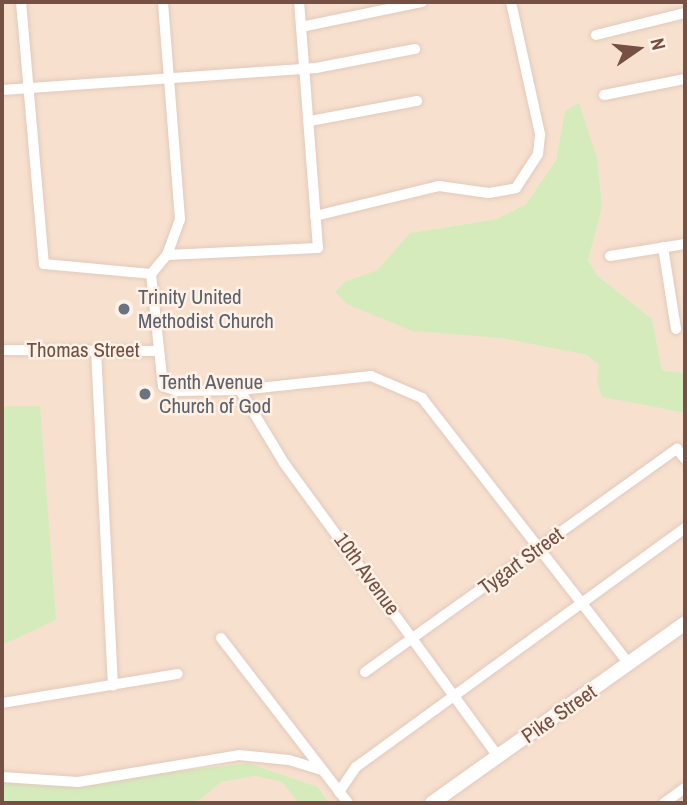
<!DOCTYPE html>
<html>
<head>
<meta charset="utf-8">
<style>
  body { margin:0 }
  #map { position:relative; width:687px; height:805px; overflow:hidden; background:#fdeddd; font-family:"Archivo Narrow",sans-serif }
  div>[style] { position:absolute }
  [style*='--x'] { left:calc(var(--x)*1px); top:calc(var(--y)*1px); width:calc(var(--w)*1px); rotate:calc(var(--a)*1deg) }
  .residential>* { inset:0; background:#f7e0ce }
  .green>* { inset:0; background:#d5ebbc }
  .roads { filter:drop-shadow(0 0 2px #e3c9bc) drop-shadow(0 0 2px #e3c9bc) }
  .minor>* { height:10px; margin:-5px; padding:0 5px; transform-origin:5px; border-radius:5px; background:#fff }
  .secondary>* { height:14px; margin:-7px; padding:0 7px; transform-origin:7px; border-radius:7px; background:#fff }
  .dots>* { width:19px; height:19px; translate:-50% -50%; box-sizing:border-box; border:4px solid #fff1e5; border-radius:50% }
  span { translate:-50% -50%; white-space:nowrap; text-align:center; line-height:1.15; -webkit-text-stroke:5px #fff1e5; paint-order:stroke }
  .worship-label { font-size:21px; color:#5b616d }
  .left { translate:0 -50%; text-align:left }
  .street-label { font-size:21px; color:#745045 }
  .frame { position:absolute; inset:0; border:4px solid #745045; pointer-events:none }
  .north { position:absolute; left:603px; top:14px; width:70px; height:70px; -webkit-text-stroke:5px #fff1e5; paint-order:stroke; rotate:76deg; font-size:19px; font-weight:700; line-height:28px; text-align:center; color:#745045 }
  .north::after { content:''; display:block; margin:auto; width:24px; height:32px; background:#745045; clip-path:polygon(50% 0,100% 100%,50% 72%,0 100%) }
</style>
</head>
<body>
<div id="map">
  <div class="residential">
    <div style="clip-path:polygon(2px 2px,685px 2px,685px 373px,662px 370px,652px 319px,598px 276px,588px 261px,602px 208px,565px 111px,556px 160px,526px 204px,497px 219px,410px 233px,377px 270px,346px 281px,501px 338px,587px 355px,600px 365px,597px 381px,603px 397px,685px 413px,685px 803px,329px 803px,318px 787px,248px 763px,2px 783px)"></div>
    <div style="clip-path:polygon(255px 776px,282px 782px,298px 803px,188px 803px,200px 800px,221px 782px)"></div>
  </div>
  <div class="green">
    <div style="clip-path:polygon(579px 103px,597px 158px,602px 208px,588px 261px,598px 276px,652px 319px,662px 370px,685px 373px,685px 413px,602px 397px,597px 381px,599px 365px,587px 355px,501px 338px,412px 331px,347px 304px,335px 292px,346px 281px,377px 270px,410px 233px,497px 219px,526px 204px,556px 160px,565px 111px)"></div>
    <div style="clip-path:polygon(8px 406px,40px 406px,56px 620px,2px 645px,2px 409px)"></div>
    <div style="clip-path:polygon(248px 763px,318px 787px,329px 803px,298px 803px,282px 782px,255px 776px,221px 782px,200px 800px,188px 803px,2px 803px,2px 783px,150px 774px)"></div>
  </div>
  <div class="roads">
    <div class="minor">
      <div style="--x:21;--y:2;--w:263;--a:85"></div>
      <div style="--x:44;--y:264;--w:107;--a:5.3"></div>
      <div style="--x:301;--y:27;--w:124;--a:-11.7"></div>
      <div style="--x:596;--y:35;--w:92;--a:-13.9"></div>
      <div style="--x:2;--y:90;--w:315;--a:-4"></div>
      <div style="--x:316;--y:68;--w:101;--a:-10.9"></div>
      <div style="--x:604;--y:95;--w:83;--a:-11.2"></div>
      <div style="--x:310;--y:121;--w:109;--a:-10.6"></div>
      <div style="--x:315;--y:216;--w:128;--a:-13.6"></div>
      <div style="--x:439;--y:186;--w:50;--a:8"></div>
      <div style="--x:489;--y:193;--w:27;--a:-10"></div>
      <div style="--x:516;--y:188;--w:40;--a:-57.1"></div>
      <div style="--x:538;--y:154;--w:20;--a:-84"></div>
      <div style="--x:540;--y:134;--w:135;--a:-102.4"></div>
      <div style="--x:663;--y:247;--w:83;--a:81"></div>
      <div style="--x:167;--y:255;--w:151;--a:-2.7"></div>
      <div style="--x:318;--y:248;--w:247;--a:-94.4"></div>
      <div style="--x:610;--y:256;--w:76;--a:-9.1"></div>
      <div style="--x:151;--y:274;--w:113;--a:83.9"></div>
      <div style="--x:163;--y:386;--w:15;--a:20"></div>
      <div style="--x:177;--y:391;--w:63;--a:-0.9"></div>
      <div style="--x:240;--y:390;--w:132;--a:-6.1"></div>
      <div style="--x:371;--y:376;--w:56;--a:23.3"></div>
      <div style="--x:422;--y:398;--w:337;--a:52.1"></div>
      <div style="--x:151;--y:274;--w:25;--a:-50"></div>
      <div style="--x:167;--y:255;--w:38;--a:-70"></div>
      <div style="--x:180;--y:219;--w:218;--a:-94.5"></div>
      <div style="--x:2;--y:350;--w:155;--a:0.4"></div>
      <div style="--x:96;--y:351;--w:335;--a:87.1"></div>
      <div style="--x:240;--y:390;--w:85;--a:58.9"></div>
      <div style="--x:284;--y:463;--w:363;--a:53.9"></div>
      <div style="--x:221;--y:638;--w:208;--a:52.4"></div>
      <div style="--x:365;--y:672;--w:384;--a:-35.6"></div>
      <div style="--x:677;--y:449;--w:13;--a:51"></div>
      <div style="--x:2;--y:703;--w:178;--a:-9.4"></div>
      <div style="--x:2;--y:777;--w:76;--a:3.8"></div>
      <div style="--x:78;--y:782;--w:163;--a:-9.5"></div>
      <div style="--x:239;--y:755;--w:50;--a:5.7"></div>
      <div style="--x:289;--y:760;--w:34;--a:17"></div>
      <div style="--x:339;--y:792;--w:30;--a:-56"></div>
      <div style="--x:356;--y:767;--w:407;--a:-36"></div>
      <div style="--x:664;--y:803;--w:26;--a:-36"></div>
    </div>
    <div class="secondary">
      <div style="--x:432;--y:803;--w:310;--a:-35.4"></div>
    </div>
  </div>
  <div class="dots">
    <div style="left:124px;top:309px;background:#6b7280"></div>
    <div style="left:145px;top:394px;background:#6b7280"></div>
  </div>
  <div class="worship-label">
    <span class="left" style="left:138px;top:309px">Trinity United<br>Methodist Church</span>
    <span class="left" style="left:159px;top:394px">Tenth Avenue<br>Church of God</span>
  </div>
  <div class="street-label">
    <span style="left:83px;top:350px">Thomas Street</span>
    <span style="left:521px;top:561px;rotate:-36deg">Tygart Street</span>
    <span style="left:367px;top:574px;rotate:54deg">10th Avenue</span>
    <span style="left:559px;top:714px;rotate:-35deg">Pike Street</span>
  </div>
  <div class="frame"></div>
  <div class="north">N</div>
</div>
</body>
</html>
